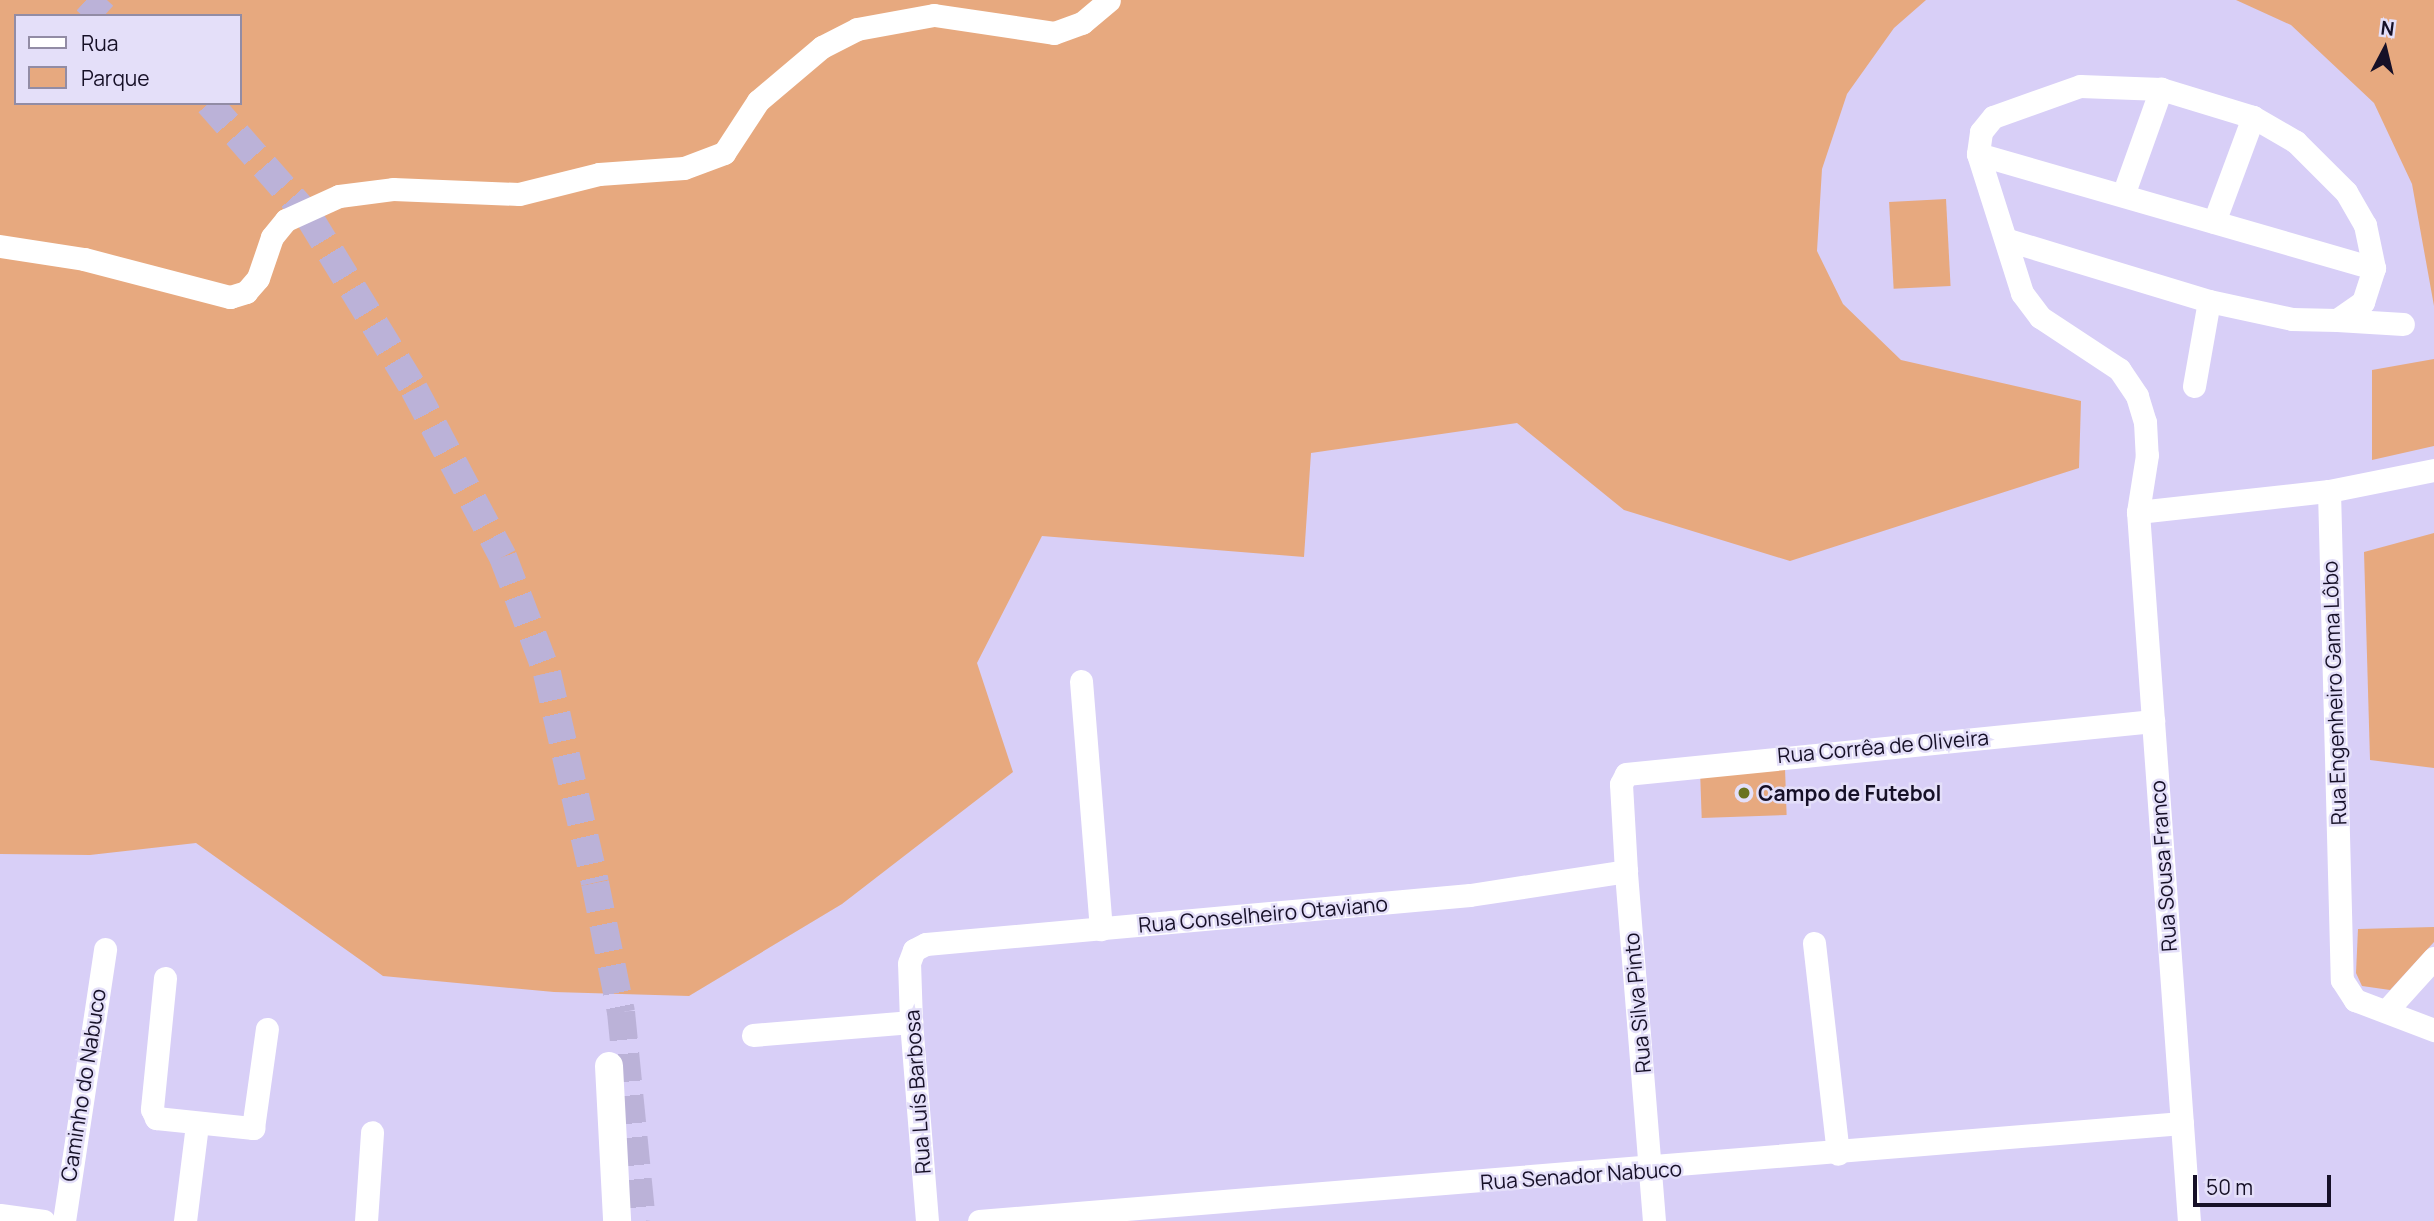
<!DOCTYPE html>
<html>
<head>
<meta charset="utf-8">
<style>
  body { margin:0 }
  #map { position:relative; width:2434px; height:1221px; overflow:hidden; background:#d8cff7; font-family:Manrope,sans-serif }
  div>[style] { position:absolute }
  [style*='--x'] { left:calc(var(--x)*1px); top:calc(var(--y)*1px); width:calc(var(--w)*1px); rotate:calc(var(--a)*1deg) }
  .green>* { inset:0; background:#e7a97f; transform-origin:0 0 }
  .major-tunnel>* { height:28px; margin-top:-14px; transform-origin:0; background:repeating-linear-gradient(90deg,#bbb2d8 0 28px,transparent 0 42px) }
  .minor>* { height:23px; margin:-11.5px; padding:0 11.5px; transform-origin:11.5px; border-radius:11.5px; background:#fff }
  .major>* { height:28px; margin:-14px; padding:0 14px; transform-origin:14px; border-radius:14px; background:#fff }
  .dots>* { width:19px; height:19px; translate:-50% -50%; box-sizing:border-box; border:4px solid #e4dff9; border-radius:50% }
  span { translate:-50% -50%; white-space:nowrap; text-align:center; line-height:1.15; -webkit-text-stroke:5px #e4dff9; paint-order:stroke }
  .street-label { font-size:21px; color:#161027 }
  .poi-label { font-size:21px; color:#161027; font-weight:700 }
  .left { translate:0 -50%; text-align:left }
  .legend { position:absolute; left:14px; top:14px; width:228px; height:91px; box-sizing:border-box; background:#e4dff9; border:2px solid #928ca5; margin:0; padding:9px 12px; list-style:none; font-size:21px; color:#161027 }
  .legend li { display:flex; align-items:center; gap:14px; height:35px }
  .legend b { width:35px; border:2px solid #928ca5 }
  .north { position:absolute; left:2350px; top:14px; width:70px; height:70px; -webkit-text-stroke:5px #e4dff9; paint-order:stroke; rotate:7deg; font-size:19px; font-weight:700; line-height:28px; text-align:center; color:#161027 }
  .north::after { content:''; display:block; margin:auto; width:24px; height:32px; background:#161027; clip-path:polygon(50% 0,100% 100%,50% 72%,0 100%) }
  .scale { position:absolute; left:2193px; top:1175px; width:138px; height:32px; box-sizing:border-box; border:4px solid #161027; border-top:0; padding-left:9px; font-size:21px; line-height:24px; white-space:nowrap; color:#161027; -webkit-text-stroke:5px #e4dff9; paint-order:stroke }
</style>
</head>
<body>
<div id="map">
  <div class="green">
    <div style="clip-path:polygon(evenodd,0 0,1926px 0,1894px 28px,1847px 94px,1822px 169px,1817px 251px,1843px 304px,1901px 360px,2081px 401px,2079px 468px,1790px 561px,1624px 510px,1517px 423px,1311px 453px,1304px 557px,1042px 536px,977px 663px,1013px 772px,842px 904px,689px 996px,554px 992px,383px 976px,196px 843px,90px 855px,0 854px,0 0,16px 16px,240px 16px,240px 103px,16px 103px,16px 16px)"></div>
    <div style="clip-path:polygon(2236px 0,2434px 0,2434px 306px,2412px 184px,2374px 103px,2291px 25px)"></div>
    <div style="left:1946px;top:199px;width:87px;height:57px;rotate:87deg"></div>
    <div style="clip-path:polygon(2434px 359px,2434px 446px,2372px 460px,2372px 370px)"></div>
    <div style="clip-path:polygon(2434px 533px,2434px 768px,2370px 760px,2364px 552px)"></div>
    <div style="left:1785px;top:768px;width:47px;height:85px;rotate:88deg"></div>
    <div style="clip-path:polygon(2434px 927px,2434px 942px,2390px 990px,2362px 986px,2356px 973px,2358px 929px)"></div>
  </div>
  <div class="major-tunnel">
    <div style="--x:86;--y:0;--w:24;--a:42"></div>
    <div style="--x:209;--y:103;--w:152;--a:48.7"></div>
    <div style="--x:309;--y:217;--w:202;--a:58.6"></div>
    <div style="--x:414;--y:389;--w:190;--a:62.1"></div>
    <div style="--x:503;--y:557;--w:124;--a:69.2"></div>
    <div style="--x:547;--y:673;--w:215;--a:77.1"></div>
    <div style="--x:595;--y:883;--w:132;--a:78.6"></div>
    <div style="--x:621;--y:1012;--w:210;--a:84.3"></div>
  </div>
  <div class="minor">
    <div style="--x:1978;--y:154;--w:412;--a:16.1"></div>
    <div style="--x:2123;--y:195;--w:113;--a:-70.3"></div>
    <div style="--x:2214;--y:222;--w:112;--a:-69.6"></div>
    <div style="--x:2008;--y:240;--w:210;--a:16.9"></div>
    <div style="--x:2209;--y:301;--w:85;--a:12.2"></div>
    <div style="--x:2292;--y:319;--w:45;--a:1.3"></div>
    <div style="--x:2337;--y:320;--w:32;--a:-35"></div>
    <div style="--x:2363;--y:302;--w:36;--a:-72"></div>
    <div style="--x:2374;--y:268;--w:44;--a:-101.8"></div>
    <div style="--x:2365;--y:225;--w:38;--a:-120"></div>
    <div style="--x:2346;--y:192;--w:71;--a:-135"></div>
    <div style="--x:2296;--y:142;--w:50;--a:-149.8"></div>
    <div style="--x:2253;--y:117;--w:96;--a:-163.1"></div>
    <div style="--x:2161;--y:89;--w:81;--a:-177.9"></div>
    <div style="--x:2080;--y:86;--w:92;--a:160.4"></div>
    <div style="--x:1993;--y:117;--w:19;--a:129"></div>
    <div style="--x:1981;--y:132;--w:22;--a:98"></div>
    <div style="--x:1978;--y:154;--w:146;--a:72.4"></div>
    <div style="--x:2022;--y:293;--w:30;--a:53"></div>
    <div style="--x:2040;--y:317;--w:95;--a:33.4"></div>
    <div style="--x:2119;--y:369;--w:32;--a:56"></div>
    <div style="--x:2137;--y:396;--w:27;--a:73"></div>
    <div style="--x:2145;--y:422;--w:33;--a:87"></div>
    <div style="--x:2147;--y:455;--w:58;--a:99"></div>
    <div style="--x:2138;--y:512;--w:711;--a:85.89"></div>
    <div style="--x:0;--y:246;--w:85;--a:8.8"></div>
    <div style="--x:84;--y:259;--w:151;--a:14.6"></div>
    <div style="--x:230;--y:297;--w:17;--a:-17"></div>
    <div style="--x:246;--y:292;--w:18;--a:-49"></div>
    <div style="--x:258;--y:278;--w:43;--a:-71.1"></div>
    <div style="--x:272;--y:237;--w:22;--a:-51"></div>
    <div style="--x:286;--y:220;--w:58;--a:-24.4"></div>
    <div style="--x:339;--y:196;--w:54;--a:-7.4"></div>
    <div style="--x:393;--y:189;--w:126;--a:2.3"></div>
    <div style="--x:519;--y:194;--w:82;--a:-14"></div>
    <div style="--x:599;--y:174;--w:85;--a:-4"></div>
    <div style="--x:684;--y:168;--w:43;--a:-20.6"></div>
    <div style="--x:724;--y:153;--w:62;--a:-56.8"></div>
    <div style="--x:758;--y:101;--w:84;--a:-40.2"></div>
    <div style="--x:822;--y:47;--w:39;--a:-27"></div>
    <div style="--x:857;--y:29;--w:78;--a:-10.3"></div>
    <div style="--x:934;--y:15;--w:121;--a:8.5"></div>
    <div style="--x:1054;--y:33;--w:30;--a:-20"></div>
    <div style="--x:1082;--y:23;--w:35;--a:-40"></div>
    <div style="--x:2337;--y:320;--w:66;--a:3.5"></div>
    <div style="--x:2194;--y:386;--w:86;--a:-80"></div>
    <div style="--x:2329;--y:491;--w:107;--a:-11.3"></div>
    <div style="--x:2138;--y:512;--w:192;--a:-6.3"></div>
    <div style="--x:2329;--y:491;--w:489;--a:88.5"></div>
    <div style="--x:2342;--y:980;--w:24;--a:57"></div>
    <div style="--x:2355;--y:1000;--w:85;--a:20.8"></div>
    <div style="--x:1081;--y:681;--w:249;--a:85.4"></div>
    <div style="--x:1814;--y:943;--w:212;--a:83.5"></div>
    <div style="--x:165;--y:978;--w:132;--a:95.7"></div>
    <div style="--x:152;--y:1109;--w:10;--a:66"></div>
    <div style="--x:156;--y:1118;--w:98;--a:5.9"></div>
    <div style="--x:253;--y:1128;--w:100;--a:-82"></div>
    <div style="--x:2387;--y:1010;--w:70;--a:-47.9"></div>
    <div style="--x:753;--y:1035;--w:159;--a:-4.7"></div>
    <div style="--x:0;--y:1215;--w:44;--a:7.8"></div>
    <div style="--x:64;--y:1221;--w:275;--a:-81.4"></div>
    <div style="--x:185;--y:1221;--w:97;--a:-82.9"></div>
    <div style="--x:366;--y:1221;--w:89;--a:-86.1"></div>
    <div style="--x:927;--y:1221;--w:200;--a:-94.6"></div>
    <div style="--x:911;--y:1022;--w:59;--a:-91.9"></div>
    <div style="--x:909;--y:963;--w:14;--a:-69"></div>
    <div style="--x:914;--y:950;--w:13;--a:-27"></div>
    <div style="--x:926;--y:944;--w:546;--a:-5.15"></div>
    <div style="--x:1470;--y:895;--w:158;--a:-8.7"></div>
    <div style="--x:979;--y:1221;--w:1207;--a:-4.66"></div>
    <div style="--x:1654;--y:1221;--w:351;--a:-94.6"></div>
    <div style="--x:1626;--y:871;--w:87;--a:-93.3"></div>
    <div style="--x:1621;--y:784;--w:11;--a:-63"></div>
    <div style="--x:1626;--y:774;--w:530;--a:-5.74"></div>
  </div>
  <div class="major">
    <div style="--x:609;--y:1066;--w:155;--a:87"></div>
  </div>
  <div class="dots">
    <div style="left:1744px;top:793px;background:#6a731d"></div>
  </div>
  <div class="street-label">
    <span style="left:2334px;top:693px;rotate:-92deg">Rua Engenheiro Gama Lôbo</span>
    <span style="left:1883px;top:746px;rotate:-5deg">Rua Corrêa de Oliveira</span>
    <span style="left:2163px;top:866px;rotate:-94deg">Rua Sousa Franco</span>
    <span style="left:1263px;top:914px;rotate:-5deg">Rua Conselheiro Otaviano</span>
    <span style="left:1637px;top:1003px;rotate:-95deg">Rua Silva Pinto</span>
    <span style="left:83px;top:1085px;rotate:-81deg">Caminho do Nabuco</span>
    <span style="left:917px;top:1092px;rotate:-94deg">Rua Luís Barbosa</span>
    <span style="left:1581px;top:1175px;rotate:-4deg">Rua Senador Nabuco</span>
  </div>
  <div class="poi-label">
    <span class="left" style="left:1758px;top:793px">Campo de Futebol</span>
  </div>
  <ul class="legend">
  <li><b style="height:9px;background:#fff"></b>Rua</li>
  <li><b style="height:19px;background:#e7a97f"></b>Parque</li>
  </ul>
  <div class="north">N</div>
  <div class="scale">50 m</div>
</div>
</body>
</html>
